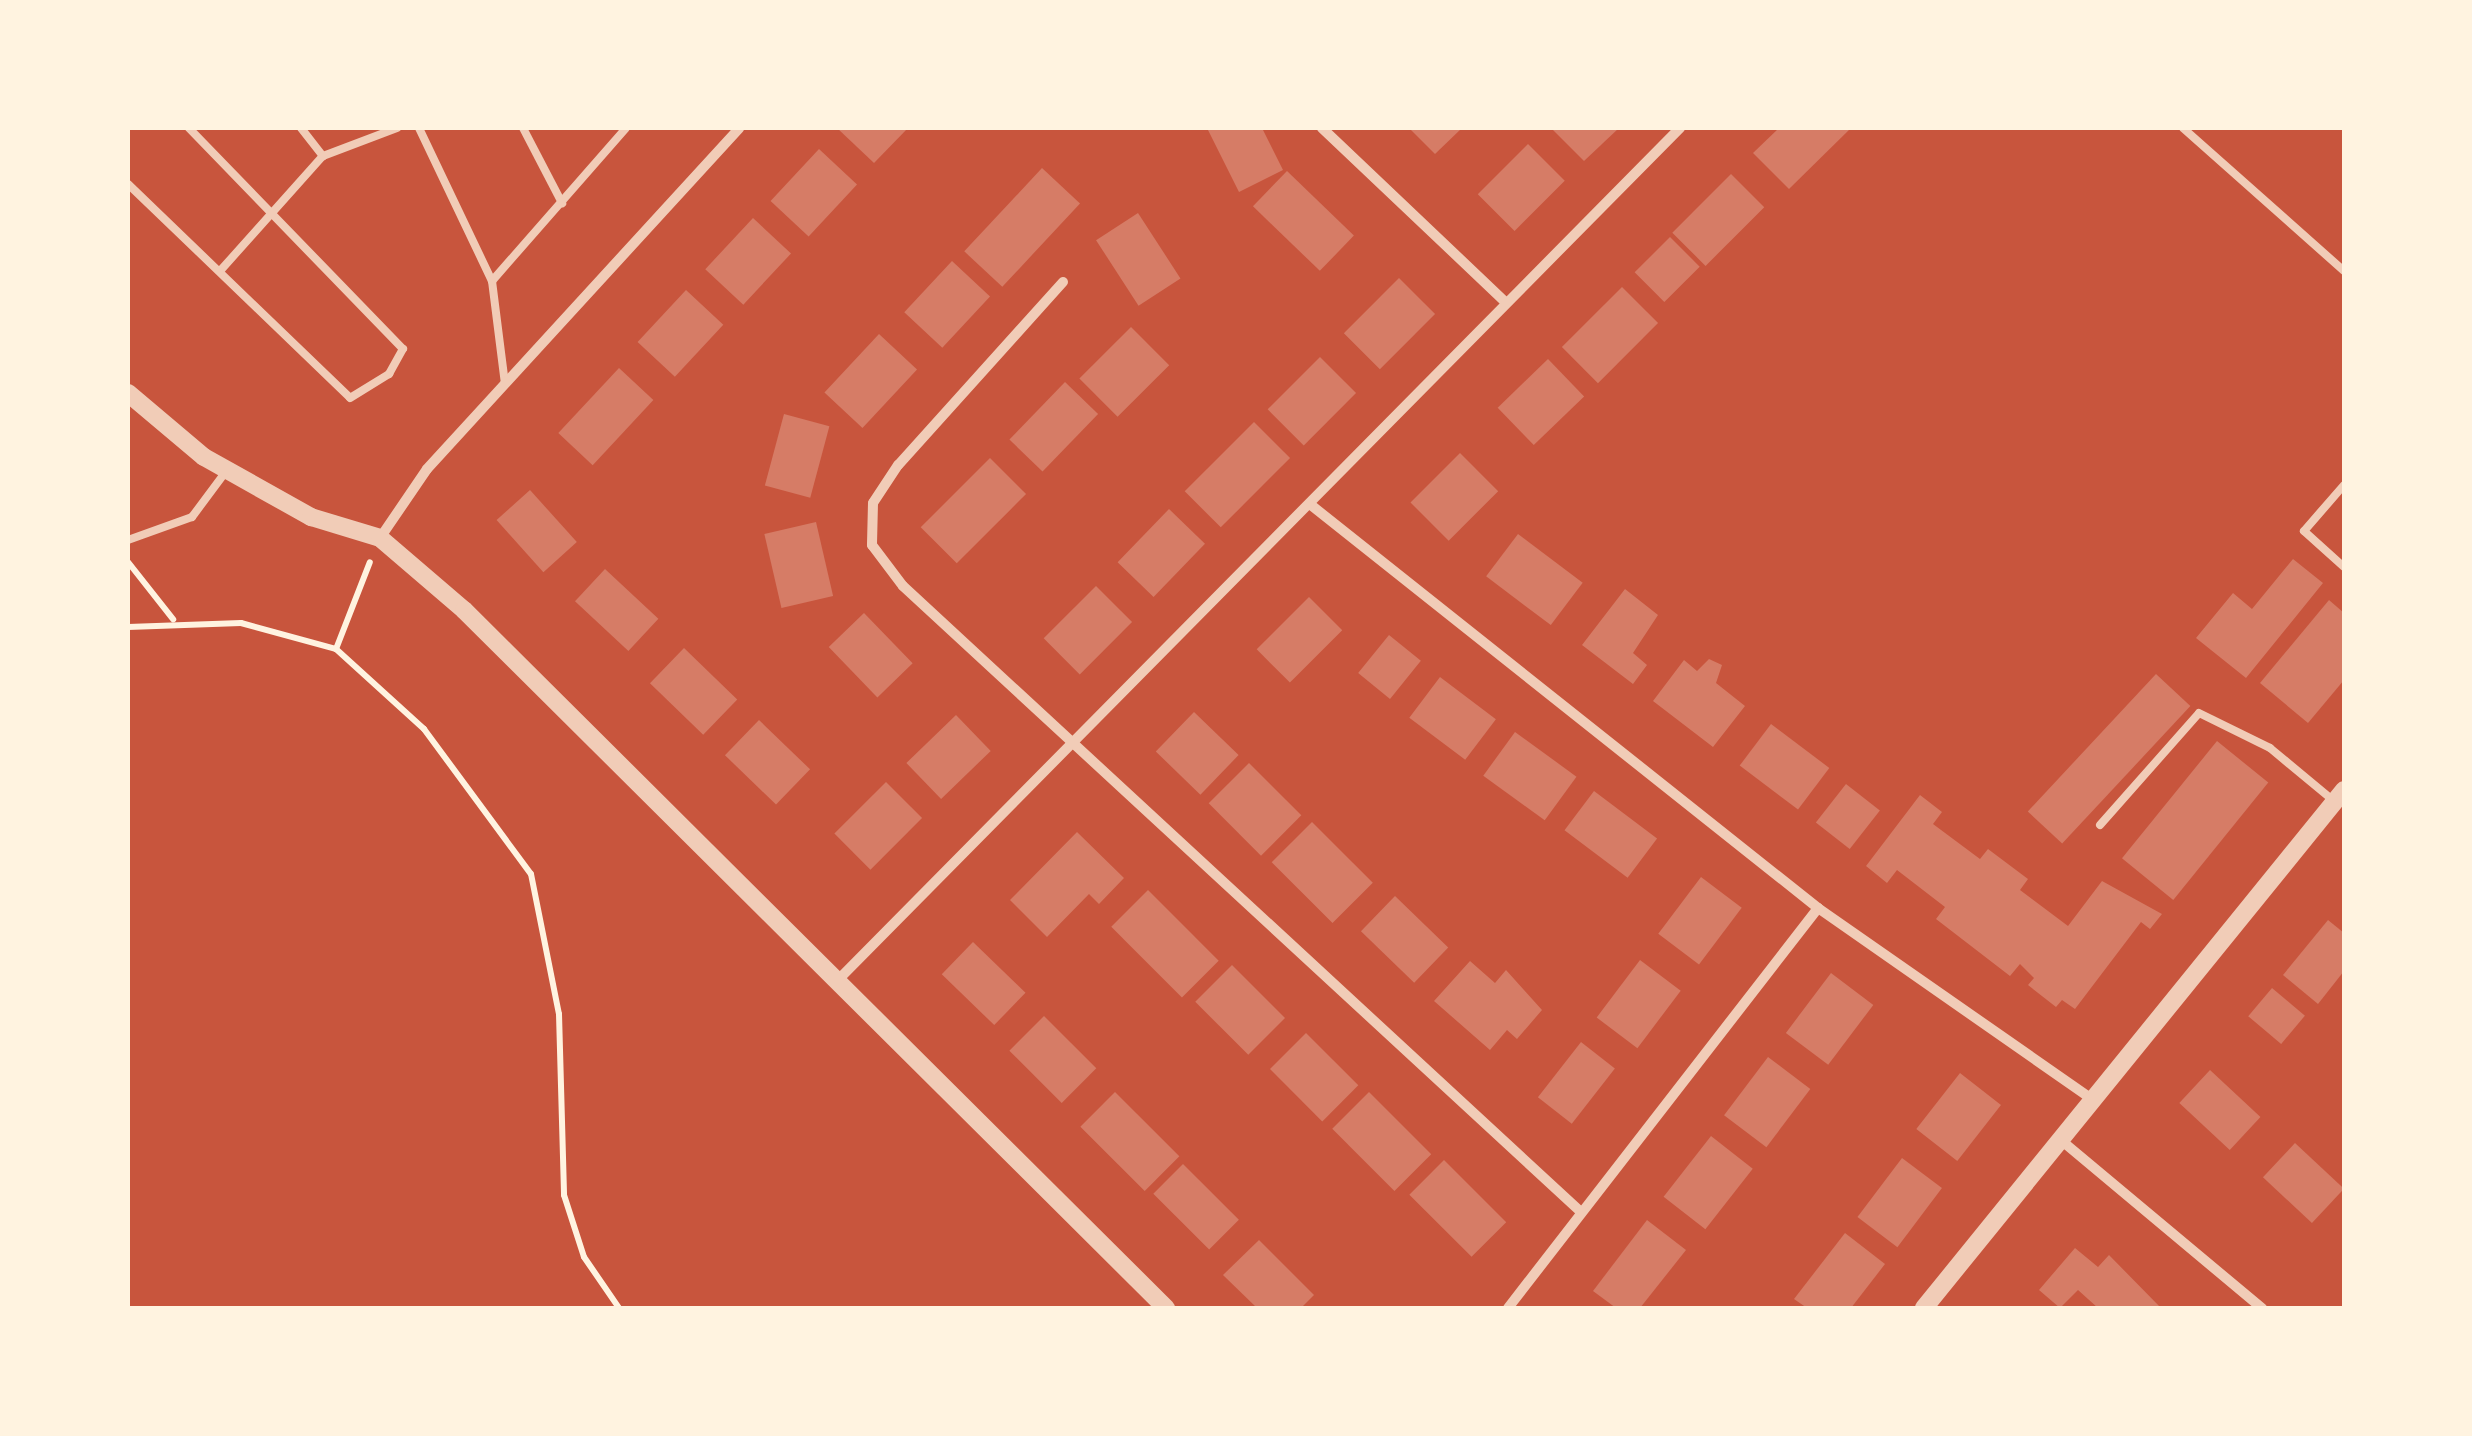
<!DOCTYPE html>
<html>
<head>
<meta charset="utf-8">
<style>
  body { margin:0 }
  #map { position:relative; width:2472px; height:1436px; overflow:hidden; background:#c8553d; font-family:Quicksand,sans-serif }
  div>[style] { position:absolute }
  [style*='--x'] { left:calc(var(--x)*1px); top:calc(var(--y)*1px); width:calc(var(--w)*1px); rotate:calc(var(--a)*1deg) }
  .building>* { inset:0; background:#d67c66; transform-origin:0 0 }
  .path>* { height:6px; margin:-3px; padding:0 3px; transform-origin:3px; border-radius:3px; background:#fff3e0 }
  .service>* { height:8px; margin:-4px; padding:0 4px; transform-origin:4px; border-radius:4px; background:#f1ccb7 }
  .minor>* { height:10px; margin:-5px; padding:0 5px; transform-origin:5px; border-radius:5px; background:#f1ccb7 }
  .tertiary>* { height:18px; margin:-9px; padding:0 9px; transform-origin:9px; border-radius:9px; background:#f1ccb7 }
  span { translate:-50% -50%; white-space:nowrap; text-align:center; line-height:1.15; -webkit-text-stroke:10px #fff3e0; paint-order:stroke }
  .frame { position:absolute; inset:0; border:130px solid #fff3e0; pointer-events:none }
</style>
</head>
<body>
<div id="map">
  <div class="building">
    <div style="clip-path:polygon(837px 128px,908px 128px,874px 163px)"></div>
    <div style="clip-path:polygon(1207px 128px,1262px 128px,1283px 170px,1239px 192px)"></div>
    <div style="clip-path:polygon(1409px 128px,1462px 128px,1435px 154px)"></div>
    <div style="clip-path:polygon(1551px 128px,1619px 128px,1584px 161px)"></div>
    <div style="clip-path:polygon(1779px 128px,1851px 128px,1789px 189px,1753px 153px)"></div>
    <div style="left:1528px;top:144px;width:52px;height:71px;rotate:45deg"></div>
    <div style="left:819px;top:149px;width:52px;height:71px;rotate:43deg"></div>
    <div style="left:1042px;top:168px;width:52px;height:114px;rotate:43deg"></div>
    <div style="left:1287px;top:171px;width:93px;height:49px;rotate:44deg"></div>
    <div style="left:1731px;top:174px;width:47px;height:83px;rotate:45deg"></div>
    <div style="left:1138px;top:213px;width:78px;height:50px;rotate:57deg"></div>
    <div style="left:753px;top:218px;width:52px;height:70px;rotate:43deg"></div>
    <div style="left:1670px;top:237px;width:42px;height:50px;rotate:45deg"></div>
    <div style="left:952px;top:261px;width:52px;height:70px;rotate:43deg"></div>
    <div style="left:1399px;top:278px;width:51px;height:78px;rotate:45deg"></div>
    <div style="left:1622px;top:287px;width:51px;height:85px;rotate:45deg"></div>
    <div style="left:686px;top:290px;width:51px;height:71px;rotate:43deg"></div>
    <div style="left:1131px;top:327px;width:54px;height:73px;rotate:45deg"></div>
    <div style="left:879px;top:334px;width:52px;height:80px;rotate:43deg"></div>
    <div style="left:1320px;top:357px;width:51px;height:74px;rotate:45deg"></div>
    <div style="left:1548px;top:359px;width:52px;height:70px;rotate:46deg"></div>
    <div style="left:619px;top:368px;width:47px;height:89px;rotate:43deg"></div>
    <div style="left:1065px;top:382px;width:46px;height:80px;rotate:44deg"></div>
    <div style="left:784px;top:414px;width:47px;height:74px;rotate:15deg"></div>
    <div style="left:1254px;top:422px;width:51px;height:98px;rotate:45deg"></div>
    <div style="left:1460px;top:453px;width:54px;height:70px;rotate:45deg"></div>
    <div style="left:990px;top:458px;width:51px;height:98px;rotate:45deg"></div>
    <div style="left:530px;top:490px;width:70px;height:45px;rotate:48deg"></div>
    <div style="left:1169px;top:509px;width:50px;height:74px;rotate:44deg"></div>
    <div style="left:816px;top:522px;width:76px;height:53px;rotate:77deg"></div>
    <div style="left:1518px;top:534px;width:81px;height:53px;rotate:37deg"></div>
    <div style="clip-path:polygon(2293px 559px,2323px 583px,2246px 678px,2196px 638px,2233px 593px,2252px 609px)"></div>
    <div style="left:605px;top:569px;width:73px;height:44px;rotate:43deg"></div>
    <div style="left:1096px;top:586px;width:51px;height:74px;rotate:45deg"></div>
    <div style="clip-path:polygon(1625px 589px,1658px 615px,1633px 653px,1647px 665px,1633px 684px,1582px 645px)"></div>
    <div style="left:1309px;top:597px;width:47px;height:74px;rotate:45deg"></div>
    <div style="clip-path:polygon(2329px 600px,2344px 613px,2344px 680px,2308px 723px,2260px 683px)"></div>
    <div style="left:864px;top:613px;width:70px;height:49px;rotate:46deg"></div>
    <div style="left:1389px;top:635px;width:41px;height:49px;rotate:39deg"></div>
    <div style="left:684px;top:648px;width:74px;height:49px;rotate:44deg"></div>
    <div style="clip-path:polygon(1709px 659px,1722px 665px,1716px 683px,1745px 706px,1713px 747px,1653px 701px,1684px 660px,1697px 671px)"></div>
    <div style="left:2156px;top:674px;width:47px;height:188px;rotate:43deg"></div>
    <div style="left:1440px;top:677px;width:70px;height:51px;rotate:37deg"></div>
    <div style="left:1194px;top:712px;width:62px;height:55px;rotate:44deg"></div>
    <div style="left:956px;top:715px;width:50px;height:69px;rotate:46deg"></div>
    <div style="left:759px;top:720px;width:71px;height:49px;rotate:44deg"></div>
    <div style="left:1771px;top:724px;width:73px;height:52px;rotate:37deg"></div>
    <div style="left:1515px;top:732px;width:76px;height:54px;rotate:36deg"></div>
    <div style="left:2217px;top:741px;width:66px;height:151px;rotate:39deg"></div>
    <div style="left:1249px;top:763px;width:74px;height:57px;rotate:45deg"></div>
    <div style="left:886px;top:782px;width:51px;height:73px;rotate:45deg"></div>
    <div style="left:1846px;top:784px;width:43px;height:49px;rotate:38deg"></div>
    <div style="left:1594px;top:791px;width:79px;height:49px;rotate:37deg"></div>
    <div style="clip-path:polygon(1920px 795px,1942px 812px,1933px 824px,1980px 859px,1988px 849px,2028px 879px,2020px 890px,2068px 926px,2102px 881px,2162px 914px,2150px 929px,2141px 922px,2075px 1009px,2062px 1000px,2056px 1007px,2028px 985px,2034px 978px,2020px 964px,2010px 976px,1936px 919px,1945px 907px,1897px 870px,1887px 883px,1866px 866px)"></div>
    <div style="left:1312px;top:822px;width:86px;height:57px;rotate:45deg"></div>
    <div style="clip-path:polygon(1077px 832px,1124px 878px,1099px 904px,1089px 894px,1047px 937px,1010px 900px)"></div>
    <div style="left:1701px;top:877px;width:51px;height:71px;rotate:37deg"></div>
    <div style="left:1148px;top:890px;width:100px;height:52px;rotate:45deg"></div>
    <div style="left:1395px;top:896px;width:74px;height:49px;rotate:44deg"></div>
    <div style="clip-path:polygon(2328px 920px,2344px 933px,2344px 971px,2318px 1004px,2283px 975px)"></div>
    <div style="left:973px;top:942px;width:73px;height:45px;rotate:44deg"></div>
    <div style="left:1640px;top:960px;width:51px;height:72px;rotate:37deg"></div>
    <div style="clip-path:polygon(1470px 961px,1495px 983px,1506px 970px,1542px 1010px,1517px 1039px,1507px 1030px,1490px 1050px,1434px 1001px)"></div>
    <div style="left:1232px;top:965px;width:75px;height:52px;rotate:45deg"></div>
    <div style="left:1831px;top:973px;width:53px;height:75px;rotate:37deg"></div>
    <div style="left:2272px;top:988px;width:43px;height:37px;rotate:40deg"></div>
    <div style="left:1044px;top:1016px;width:74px;height:49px;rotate:45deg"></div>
    <div style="left:1306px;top:1033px;width:74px;height:51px;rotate:45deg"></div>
    <div style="left:1581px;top:1042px;width:43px;height:70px;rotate:38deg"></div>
    <div style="left:1768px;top:1057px;width:53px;height:73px;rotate:37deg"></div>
    <div style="left:2210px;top:1070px;width:69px;height:45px;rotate:43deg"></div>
    <div style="left:1960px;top:1073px;width:52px;height:71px;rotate:38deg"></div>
    <div style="left:1115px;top:1092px;width:91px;height:49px;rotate:45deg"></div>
    <div style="left:1369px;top:1092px;width:88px;height:52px;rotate:45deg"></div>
    <div style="left:1711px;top:1136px;width:53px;height:77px;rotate:38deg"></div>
    <div style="left:2295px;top:1143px;width:67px;height:47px;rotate:43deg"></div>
    <div style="left:1902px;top:1158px;width:50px;height:74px;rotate:37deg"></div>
    <div style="left:1444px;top:1160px;width:88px;height:49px;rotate:45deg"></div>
    <div style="left:1183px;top:1164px;width:79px;height:42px;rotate:45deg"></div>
    <div style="clip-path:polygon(1647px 1220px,1686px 1250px,1640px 1308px,1616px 1308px,1593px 1291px)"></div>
    <div style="clip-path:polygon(1845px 1233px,1885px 1264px,1851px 1308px,1807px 1308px,1794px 1299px)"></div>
    <div style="clip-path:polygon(1259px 1240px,1314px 1295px,1301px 1308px,1257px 1308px,1223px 1275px)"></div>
    <div style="clip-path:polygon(2075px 1248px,2098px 1267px,2109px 1255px,2161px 1308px,2098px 1308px,2078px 1290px,2060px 1308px,2039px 1290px)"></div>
  </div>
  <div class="path">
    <div style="--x:128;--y:562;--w:73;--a:51.7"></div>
    <div style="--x:128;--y:627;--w:113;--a:-2"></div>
    <div style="--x:241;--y:623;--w:98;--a:15.3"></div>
    <div style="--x:336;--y:649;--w:119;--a:42.3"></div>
    <div style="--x:424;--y:729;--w:180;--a:53.6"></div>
    <div style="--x:531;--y:874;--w:143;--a:78.7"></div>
    <div style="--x:559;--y:1014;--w:181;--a:88.4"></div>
    <div style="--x:564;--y:1195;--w:65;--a:72.1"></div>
    <div style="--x:584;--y:1257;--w:62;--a:55.5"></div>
    <div style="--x:336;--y:649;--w:93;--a:-68.7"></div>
  </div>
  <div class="service">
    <div style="--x:301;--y:128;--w:36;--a:52"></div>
    <div style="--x:419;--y:128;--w:170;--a:64.5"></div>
    <div style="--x:492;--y:281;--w:104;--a:82.8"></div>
    <div style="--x:523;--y:128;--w:85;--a:62.5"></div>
    <div style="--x:2183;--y:128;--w:215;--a:41.6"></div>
    <div style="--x:128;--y:184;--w:308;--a:43.9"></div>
    <div style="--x:350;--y:398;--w:46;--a:-31.6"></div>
    <div style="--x:389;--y:374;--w:29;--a:-61"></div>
    <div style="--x:403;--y:349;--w:308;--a:-134.1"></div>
    <div style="--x:220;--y:271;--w:154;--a:-48.2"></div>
    <div style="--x:323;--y:156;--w:79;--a:-20.7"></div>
    <div style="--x:492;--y:281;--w:203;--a:-48.8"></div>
    <div style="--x:2344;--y:485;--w:61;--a:131"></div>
    <div style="--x:2304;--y:531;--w:54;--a:42"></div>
    <div style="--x:128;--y:540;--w:68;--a:-19.8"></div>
    <div style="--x:192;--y:517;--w:59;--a:-53.3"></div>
    <div style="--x:2100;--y:825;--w:149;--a:-48.5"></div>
    <div style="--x:2199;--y:713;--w:79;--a:26.2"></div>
    <div style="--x:2270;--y:748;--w:85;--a:39.7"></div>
  </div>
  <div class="minor">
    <div style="--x:1322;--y:128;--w:251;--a:43.5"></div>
    <div style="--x:1063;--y:282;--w:246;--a:132"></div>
    <div style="--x:898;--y:465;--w:45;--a:123.3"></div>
    <div style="--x:873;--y:503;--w:42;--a:91.4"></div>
    <div style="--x:872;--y:545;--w:51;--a:52.9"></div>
    <div style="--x:903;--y:586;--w:923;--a:42.72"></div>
    <div style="--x:1311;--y:505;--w:648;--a:38.48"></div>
    <div style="--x:1818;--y:908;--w:338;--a:34.9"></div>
    <div style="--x:380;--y:538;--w:83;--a:-55.7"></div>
    <div style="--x:427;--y:469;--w:462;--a:-47.5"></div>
    <div style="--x:838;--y:980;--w:1198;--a:-45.34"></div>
    <div style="--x:2062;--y:1141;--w:261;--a:39.9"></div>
    <div style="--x:1508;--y:1308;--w:506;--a:-52.22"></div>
  </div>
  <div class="tertiary">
    <div style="--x:128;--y:393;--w:99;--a:40.1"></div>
    <div style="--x:204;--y:457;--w:123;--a:29.3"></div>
    <div style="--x:311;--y:517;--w:72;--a:16.9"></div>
    <div style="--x:380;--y:538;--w:111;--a:40.6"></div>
    <div style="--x:464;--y:610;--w:990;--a:44.84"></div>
    <div style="--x:1924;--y:1308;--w:667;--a:-50.96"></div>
  </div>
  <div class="frame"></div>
</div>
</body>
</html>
